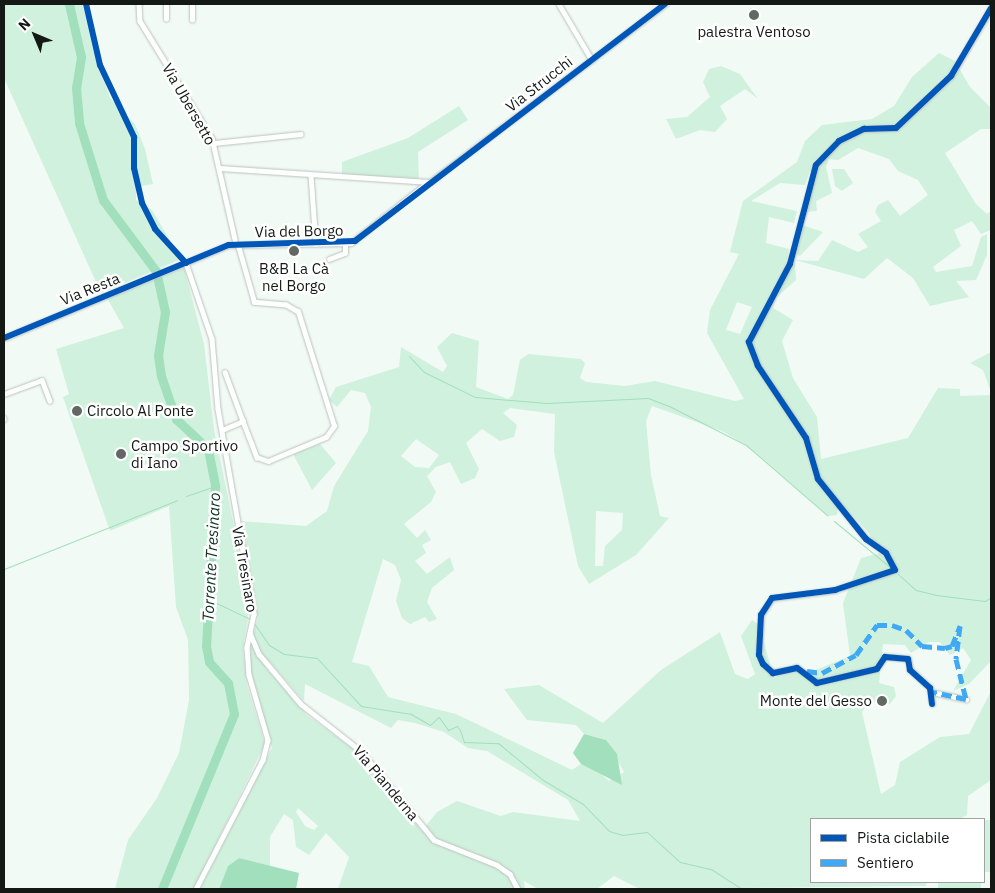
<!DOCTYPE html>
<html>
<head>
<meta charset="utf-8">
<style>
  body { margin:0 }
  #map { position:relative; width:995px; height:893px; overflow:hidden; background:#f2faf5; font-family:"IBM Plex Sans",sans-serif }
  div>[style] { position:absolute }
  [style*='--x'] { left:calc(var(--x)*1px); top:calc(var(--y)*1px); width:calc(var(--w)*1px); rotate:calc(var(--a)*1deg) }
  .green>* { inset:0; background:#d0f1dd; transform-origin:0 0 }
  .water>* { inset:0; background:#a2dfbd }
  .stream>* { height:1px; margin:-0.5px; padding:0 0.5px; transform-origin:0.5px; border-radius:0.5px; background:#a2dfbd }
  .river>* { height:9px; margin:-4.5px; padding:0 4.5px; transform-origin:4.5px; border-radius:4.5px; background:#a2dfbd }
  .roads { filter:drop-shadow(0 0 1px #bcc2be) drop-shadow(0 0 1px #bcc2be) }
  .street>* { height:4.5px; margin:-2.25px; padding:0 2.25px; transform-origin:2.25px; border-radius:2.25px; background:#fdfefe }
  .quiet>* { height:5px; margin-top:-2.5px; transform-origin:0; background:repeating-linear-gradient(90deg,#3fa9f5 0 10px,transparent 0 15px) }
  .cycleway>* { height:6px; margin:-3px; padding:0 3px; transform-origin:3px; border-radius:3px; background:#0057b8 }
  .dots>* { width:14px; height:14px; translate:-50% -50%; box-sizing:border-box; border:2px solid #fff; border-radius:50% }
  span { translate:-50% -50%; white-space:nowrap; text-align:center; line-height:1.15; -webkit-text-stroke:5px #fff; paint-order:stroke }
  .poi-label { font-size:15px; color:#141916 }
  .left { translate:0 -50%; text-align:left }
  .right { translate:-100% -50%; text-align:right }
  .street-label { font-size:15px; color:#141916 }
  .water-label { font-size:16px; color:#0d3321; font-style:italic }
  .frame { position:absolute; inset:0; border:5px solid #141916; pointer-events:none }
  .legend { position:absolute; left:810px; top:818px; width:175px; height:65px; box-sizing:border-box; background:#fff; border:1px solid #a1a3a2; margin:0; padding:6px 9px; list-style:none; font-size:15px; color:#141916 }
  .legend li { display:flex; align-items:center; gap:10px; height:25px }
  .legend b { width:25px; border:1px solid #a1a3a2 }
  .north { position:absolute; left:10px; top:10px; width:50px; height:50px; -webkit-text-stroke:4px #fff; paint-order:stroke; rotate:315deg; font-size:14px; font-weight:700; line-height:20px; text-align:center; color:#141916 }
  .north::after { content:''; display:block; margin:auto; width:18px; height:22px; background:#141916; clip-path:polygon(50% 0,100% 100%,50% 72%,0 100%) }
</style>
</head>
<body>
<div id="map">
  <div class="green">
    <div style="clip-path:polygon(4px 4px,82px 4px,110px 98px,135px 124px,145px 149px,153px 184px,136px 187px,136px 200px,152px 210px,181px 259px,101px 293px,4px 78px)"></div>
    <div style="clip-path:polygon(evenodd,939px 53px,955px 61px,970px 87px,991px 108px,991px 129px,981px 129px,945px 153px,976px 204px,987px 214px,991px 211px,991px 230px,981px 234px,972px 221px,954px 230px,961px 246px,933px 267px,936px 272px,972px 266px,981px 237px,987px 234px,987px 255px,976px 280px,956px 281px,969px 297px,930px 306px,913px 278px,887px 258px,864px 279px,795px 260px,796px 280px,777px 297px,773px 308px,793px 320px,782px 341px,793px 378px,817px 417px,821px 459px,908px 438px,938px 388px,960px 389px,960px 396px,991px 395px,991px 661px,969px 684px,953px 691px,971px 660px,963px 648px,950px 655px,940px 642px,929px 642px,911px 653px,905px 645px,883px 644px,879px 683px,894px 687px,896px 696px,890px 704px,870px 701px,862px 712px,881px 794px,895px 785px,900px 762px,940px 737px,969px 734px,991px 691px,991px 780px,968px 796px,967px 815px,960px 819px,811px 819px,811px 882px,927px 882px,926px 886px,640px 889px,614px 876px,597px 889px,538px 889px,524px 881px,525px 889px,338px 889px,349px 857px,326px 833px,309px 855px,296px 847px,293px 820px,284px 814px,270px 837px,270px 866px,239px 858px,228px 866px,219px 889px,200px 889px,272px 748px,251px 671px,251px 643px,258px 618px,241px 521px,306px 526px,327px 511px,334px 486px,368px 431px,371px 407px,365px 393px,351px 390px,337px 407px,329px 400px,336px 387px,399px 367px,401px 347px,443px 372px,447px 366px,437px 347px,452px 333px,479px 341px,476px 387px,508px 399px,513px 395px,520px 360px,528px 354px,581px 359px,585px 363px,580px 378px,586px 382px,625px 386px,655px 381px,735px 401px,744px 399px,707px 333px,710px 310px,739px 254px,730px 252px,743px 201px,797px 162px,805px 141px,822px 125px,872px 119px,894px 106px,912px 77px,939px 53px,858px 148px,889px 159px,898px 171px,918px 180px,928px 195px,900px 216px,888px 200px,878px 205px,875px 212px,881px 221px,858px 234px,868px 247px,858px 252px,832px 240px,818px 261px,795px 260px,787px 266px,789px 249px,766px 243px,769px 217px,794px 223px,797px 211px,751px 201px,780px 183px,805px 185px,810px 171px,816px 168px,804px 212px,817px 211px,816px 201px,832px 193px,826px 167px,829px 159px,838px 160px,858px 148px,939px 53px,737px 302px,752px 307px,740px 334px,726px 330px,737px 302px,939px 53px,652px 406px,722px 431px,746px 445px,828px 516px,837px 515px,839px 500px,868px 532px,880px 553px,861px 558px,843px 603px,850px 656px,813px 671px,793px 670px,774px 678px,759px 625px,752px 620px,741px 636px,755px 674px,748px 679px,735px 674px,720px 632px,661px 670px,603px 723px,539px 685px,504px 689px,527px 720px,576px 725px,584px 734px,606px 740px,624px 772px,609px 781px,596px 770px,581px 764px,572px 770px,456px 714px,388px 697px,369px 666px,352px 662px,383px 559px,395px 565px,401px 580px,396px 601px,402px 618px,410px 624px,425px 617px,429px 622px,437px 619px,427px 602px,432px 588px,454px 570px,450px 557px,427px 574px,415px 561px,426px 553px,422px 545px,431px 540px,425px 530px,417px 538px,404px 524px,431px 502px,436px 492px,427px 476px,436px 467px,450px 462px,461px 484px,475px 478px,479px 469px,466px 443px,482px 429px,500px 441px,514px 437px,517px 425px,503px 413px,510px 408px,555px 414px,554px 452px,578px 566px,589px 584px,636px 555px,669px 518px,660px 516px,651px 475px,646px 421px,652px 406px,939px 53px,416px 439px,439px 455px,429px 468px,415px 467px,401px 456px,416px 439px,939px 53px,596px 511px,623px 513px,622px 530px,605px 546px,603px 566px,595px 566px,596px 511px,939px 53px,269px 661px,304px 701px,305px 684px,391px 728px,398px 720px,415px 723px,444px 732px,468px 748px,487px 751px,568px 800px,580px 821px,513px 812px,501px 816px,457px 801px,437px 812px,422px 831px,356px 751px,307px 715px,265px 667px,269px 661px,939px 53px,298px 808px,318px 826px,314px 830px,305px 826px,296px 812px,298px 808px)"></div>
    <div style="clip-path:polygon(721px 66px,740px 74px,758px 99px,745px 89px,720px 106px,727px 119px,715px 132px,700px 130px,676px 139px,666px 119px,687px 117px,710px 97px,703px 82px,709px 69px)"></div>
    <div style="clip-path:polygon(459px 106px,468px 120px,418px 152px,419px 180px,342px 174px,342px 162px,408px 138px)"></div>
    <div style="clip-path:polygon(832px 169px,844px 169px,853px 183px,842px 191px,835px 186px)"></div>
    <div style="clip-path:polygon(802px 225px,823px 232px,800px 256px,795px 253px)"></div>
    <div style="clip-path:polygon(184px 268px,204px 344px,214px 429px,250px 605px,243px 648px,247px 685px,265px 744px,194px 889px,115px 889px,128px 840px,157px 798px,179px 753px,189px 700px,188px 640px,176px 607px,169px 506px,110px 531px,63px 397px,69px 394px,56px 349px,124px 328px,107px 298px)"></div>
    <div style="clip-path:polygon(991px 352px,991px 392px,983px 370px,970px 363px)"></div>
    <div style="clip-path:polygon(320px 444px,336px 463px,312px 490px,293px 454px)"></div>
    <div style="left:991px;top:820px;width:52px;height:7px;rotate:90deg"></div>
    <div style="left:938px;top:882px;width:43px;height:8px"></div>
  </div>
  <div class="water">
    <div style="clip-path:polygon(584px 734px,606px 740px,617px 754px,622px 785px,581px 764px,573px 753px)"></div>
    <div style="clip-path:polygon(239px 858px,299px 873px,296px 889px,219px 889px,228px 866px)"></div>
  </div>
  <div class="stream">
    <div style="--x:409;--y:356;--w:22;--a:47"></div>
    <div style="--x:424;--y:372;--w:57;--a:26.1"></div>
    <div style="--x:475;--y:397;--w:72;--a:4.8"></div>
    <div style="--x:547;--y:403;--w:101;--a:-2.8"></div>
    <div style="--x:648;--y:398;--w:25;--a:21"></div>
    <div style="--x:671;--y:407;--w:84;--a:26.9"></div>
    <div style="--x:746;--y:445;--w:108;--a:40.9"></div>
    <div style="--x:186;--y:496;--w:31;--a:-19"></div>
    <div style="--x:834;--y:521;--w:74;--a:39.5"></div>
    <div style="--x:4;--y:569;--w:186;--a:-21.7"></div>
    <div style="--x:898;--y:574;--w:24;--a:42"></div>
    <div style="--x:916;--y:590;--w:21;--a:14"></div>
    <div style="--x:936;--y:595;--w:49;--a:7"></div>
    <div style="--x:985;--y:601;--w:7;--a:-34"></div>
    <div style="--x:210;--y:600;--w:44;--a:25.4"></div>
    <div style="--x:253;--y:622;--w:28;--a:55"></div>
    <div style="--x:269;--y:645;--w:17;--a:31"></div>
    <div style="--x:284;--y:654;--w:33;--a:7"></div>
    <div style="--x:317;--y:658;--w:65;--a:47.5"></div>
    <div style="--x:361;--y:706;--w:51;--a:9.1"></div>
    <div style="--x:411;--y:714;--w:22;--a:30"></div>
    <div style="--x:430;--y:725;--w:12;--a:-42"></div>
    <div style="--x:439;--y:717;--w:16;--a:55"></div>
    <div style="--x:448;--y:730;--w:10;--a:-24"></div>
    <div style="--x:457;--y:726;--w:5;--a:53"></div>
    <div style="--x:460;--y:730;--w:13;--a:72"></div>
    <div style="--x:464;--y:742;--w:34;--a:2"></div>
    <div style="--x:498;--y:743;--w:58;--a:39.4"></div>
    <div style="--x:543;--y:780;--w:47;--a:31"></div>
    <div style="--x:583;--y:804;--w:37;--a:46"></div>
    <div style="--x:609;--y:831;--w:14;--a:17"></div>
    <div style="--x:622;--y:835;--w:25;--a:-7"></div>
    <div style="--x:647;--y:832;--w:45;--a:42.3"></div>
    <div style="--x:680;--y:862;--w:32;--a:13"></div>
    <div style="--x:711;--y:869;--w:37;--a:33"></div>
  </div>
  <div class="river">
    <div style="--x:69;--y:4;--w:54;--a:77.2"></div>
    <div style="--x:81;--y:57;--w:30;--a:99"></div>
    <div style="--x:76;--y:87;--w:36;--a:85"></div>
    <div style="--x:79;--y:123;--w:81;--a:72.7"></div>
    <div style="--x:103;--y:200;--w:89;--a:53.3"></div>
    <div style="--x:156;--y:271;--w:42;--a:77.6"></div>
    <div style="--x:165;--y:312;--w:44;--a:99.2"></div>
    <div style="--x:158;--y:355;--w:21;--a:82"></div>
    <div style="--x:161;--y:376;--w:46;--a:70.8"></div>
    <div style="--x:176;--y:419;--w:44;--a:43.2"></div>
    <div style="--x:208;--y:449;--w:38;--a:79"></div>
    <div style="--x:215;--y:486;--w:160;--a:93.2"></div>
    <div style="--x:206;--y:646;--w:16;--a:79"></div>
    <div style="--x:209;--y:662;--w:28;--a:48"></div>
    <div style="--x:228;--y:683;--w:32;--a:79"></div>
    <div style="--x:234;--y:714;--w:189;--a:112.4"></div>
  </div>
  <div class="roads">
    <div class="street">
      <div style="--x:139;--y:4;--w:17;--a:87"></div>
      <div style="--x:140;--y:21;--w:137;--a:58.4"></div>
      <div style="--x:212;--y:138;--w:104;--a:77.2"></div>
      <div style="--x:559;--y:4;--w:65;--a:59.5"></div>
      <div style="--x:166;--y:19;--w:15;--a:-90"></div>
      <div style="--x:192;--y:20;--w:16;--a:-90"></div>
      <div style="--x:214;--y:143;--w:87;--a:-5.9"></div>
      <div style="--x:220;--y:168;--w:210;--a:3.8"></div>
      <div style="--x:430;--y:182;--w:295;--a:-37.1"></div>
      <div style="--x:311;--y:175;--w:69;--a:85.9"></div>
      <div style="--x:329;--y:259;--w:17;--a:-21"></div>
      <div style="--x:345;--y:253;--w:10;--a:-90"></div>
      <div style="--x:186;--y:263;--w:80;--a:71.1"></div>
      <div style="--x:212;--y:339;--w:70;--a:85.1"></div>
      <div style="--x:218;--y:409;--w:208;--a:80"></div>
      <div style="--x:254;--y:614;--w:34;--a:102"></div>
      <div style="--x:247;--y:647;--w:28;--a:86"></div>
      <div style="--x:249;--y:675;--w:68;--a:73.7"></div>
      <div style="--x:268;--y:740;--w:21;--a:104"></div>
      <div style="--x:263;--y:760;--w:145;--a:117.4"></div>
      <div style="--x:4;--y:338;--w:243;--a:-22.5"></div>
      <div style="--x:229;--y:245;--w:122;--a:-0.9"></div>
      <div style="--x:351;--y:243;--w:97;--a:-38.3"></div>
      <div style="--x:225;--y:372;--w:52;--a:69.8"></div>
      <div style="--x:4;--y:394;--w:40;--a:-20.2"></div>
      <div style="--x:42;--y:380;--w:22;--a:69"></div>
      <div style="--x:4;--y:418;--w:1;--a:90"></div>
      <div style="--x:222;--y:430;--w:23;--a:-23"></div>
      <div style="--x:243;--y:421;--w:39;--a:69"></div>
      <div style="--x:257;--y:457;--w:12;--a:20"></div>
      <div style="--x:268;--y:461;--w:63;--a:-22.5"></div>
      <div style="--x:326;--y:437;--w:14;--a:-54"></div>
      <div style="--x:334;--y:426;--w:120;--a:-107.5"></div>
      <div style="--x:298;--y:312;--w:14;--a:-150"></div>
      <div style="--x:286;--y:305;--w:32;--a:-175"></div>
      <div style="--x:254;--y:302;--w:58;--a:-105.9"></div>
      <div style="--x:250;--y:633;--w:23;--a:67"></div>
      <div style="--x:259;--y:654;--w:65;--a:50"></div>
      <div style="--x:301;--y:704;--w:76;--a:38.1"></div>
      <div style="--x:361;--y:751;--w:115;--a:50.6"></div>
      <div style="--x:434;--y:840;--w:68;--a:21.6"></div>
      <div style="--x:497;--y:865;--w:16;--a:35"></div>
      <div style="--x:510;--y:874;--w:17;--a:62"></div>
      <div style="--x:932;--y:692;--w:35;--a:12"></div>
      <div style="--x:932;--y:704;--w:16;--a:-97"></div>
      <div style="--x:930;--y:688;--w:27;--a:-138"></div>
      <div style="--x:910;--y:670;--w:11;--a:-100"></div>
      <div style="--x:908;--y:659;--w:23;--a:-175"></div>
      <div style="--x:885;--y:657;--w:14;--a:124"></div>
      <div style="--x:877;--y:669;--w:62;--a:166.9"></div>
      <div style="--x:817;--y:683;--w:25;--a:-143"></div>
      <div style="--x:797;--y:668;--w:25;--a:168"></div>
      <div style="--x:773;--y:673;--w:13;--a:-138"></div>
      <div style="--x:763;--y:664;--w:10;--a:-114"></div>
      <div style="--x:759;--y:655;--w:40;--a:-87.1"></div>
      <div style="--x:761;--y:615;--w:20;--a:-57"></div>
      <div style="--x:772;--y:598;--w:64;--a:-7.2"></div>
      <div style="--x:835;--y:590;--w:63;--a:-18.4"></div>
      <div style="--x:895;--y:570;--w:19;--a:-118"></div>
      <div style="--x:886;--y:553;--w:24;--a:-145"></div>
      <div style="--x:866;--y:539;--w:77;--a:-128.7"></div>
      <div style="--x:818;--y:479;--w:43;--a:-106.3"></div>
      <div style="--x:806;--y:438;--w:87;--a:-123.7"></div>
      <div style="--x:758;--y:366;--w:26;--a:-111"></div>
      <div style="--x:749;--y:342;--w:88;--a:-62.3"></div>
      <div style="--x:790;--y:264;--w:102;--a:-75.3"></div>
      <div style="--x:816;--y:165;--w:33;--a:-46"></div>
      <div style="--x:839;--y:141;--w:28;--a:-26"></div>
      <div style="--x:864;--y:129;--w:32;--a:-2"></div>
      <div style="--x:896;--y:128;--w:76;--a:-43.4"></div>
      <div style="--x:951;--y:76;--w:79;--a:-59.5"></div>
    </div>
  </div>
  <div class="quiet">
    <div style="--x:807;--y:671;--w:15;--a:8"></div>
    <div style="--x:822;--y:673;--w:38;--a:-28"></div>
    <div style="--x:856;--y:655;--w:37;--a:-55"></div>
    <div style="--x:877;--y:625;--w:15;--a:0"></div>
    <div style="--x:892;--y:625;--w:15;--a:20"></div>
    <div style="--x:906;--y:630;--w:23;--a:45"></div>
    <div style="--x:922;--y:646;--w:23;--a:5"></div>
    <div style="--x:945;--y:648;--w:7;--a:-16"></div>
    <div style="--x:952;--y:646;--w:22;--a:-68"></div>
    <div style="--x:960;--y:626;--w:33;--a:97"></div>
    <div style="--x:956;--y:659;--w:41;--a:76"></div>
    <div style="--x:966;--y:699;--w:35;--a:-168"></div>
  </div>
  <div class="cycleway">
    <div style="--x:86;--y:4;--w:63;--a:77.1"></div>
    <div style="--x:100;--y:65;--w:80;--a:64.7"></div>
    <div style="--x:134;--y:137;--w:31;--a:90"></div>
    <div style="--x:134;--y:168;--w:36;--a:77"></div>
    <div style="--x:142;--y:203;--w:29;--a:63"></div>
    <div style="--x:155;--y:229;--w:46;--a:47.6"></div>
    <div style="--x:4;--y:338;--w:243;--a:-22.5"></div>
    <div style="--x:229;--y:245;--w:126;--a:-1.8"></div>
    <div style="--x:355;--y:241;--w:390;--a:-37.4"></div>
    <div style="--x:932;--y:704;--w:16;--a:-97"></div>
    <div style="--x:930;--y:688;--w:27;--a:-138"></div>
    <div style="--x:910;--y:670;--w:11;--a:-100"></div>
    <div style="--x:908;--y:659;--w:23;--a:-175"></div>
    <div style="--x:885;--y:657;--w:14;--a:124"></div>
    <div style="--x:877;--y:669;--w:62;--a:166.9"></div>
    <div style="--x:817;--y:683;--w:25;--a:-143"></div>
    <div style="--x:797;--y:668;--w:25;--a:168"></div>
    <div style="--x:773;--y:673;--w:13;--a:-138"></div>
    <div style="--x:763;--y:664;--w:10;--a:-114"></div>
    <div style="--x:759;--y:655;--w:40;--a:-87.1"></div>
    <div style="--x:761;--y:615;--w:20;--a:-57"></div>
    <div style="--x:772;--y:598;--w:64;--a:-7.2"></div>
    <div style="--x:835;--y:590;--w:63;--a:-18.4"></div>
    <div style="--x:895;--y:570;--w:19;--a:-118"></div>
    <div style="--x:886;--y:553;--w:24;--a:-145"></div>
    <div style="--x:866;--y:539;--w:77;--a:-128.7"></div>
    <div style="--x:818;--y:479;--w:43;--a:-106.3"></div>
    <div style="--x:806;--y:438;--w:87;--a:-123.7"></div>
    <div style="--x:758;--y:366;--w:26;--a:-111"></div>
    <div style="--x:749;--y:342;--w:88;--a:-62.3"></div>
    <div style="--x:790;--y:264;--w:102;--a:-75.3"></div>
    <div style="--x:816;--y:165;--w:33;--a:-46"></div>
    <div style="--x:839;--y:141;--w:28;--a:-26"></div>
    <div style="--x:864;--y:129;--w:32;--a:-2"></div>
    <div style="--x:896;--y:128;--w:76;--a:-43.4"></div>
    <div style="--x:951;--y:76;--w:79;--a:-59.5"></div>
  </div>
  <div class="dots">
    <div style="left:754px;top:15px;background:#626864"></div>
    <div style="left:294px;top:251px;background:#626864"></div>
    <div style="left:77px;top:411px;background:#626864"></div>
    <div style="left:121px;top:454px;background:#626864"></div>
    <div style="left:882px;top:701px;background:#626864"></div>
  </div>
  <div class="poi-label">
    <span style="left:754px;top:32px">palestra Ventoso</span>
    <span style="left:294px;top:277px">B&amp;B La Cà<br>nel Borgo</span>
    <span class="left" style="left:87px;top:411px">Circolo Al Ponte</span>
    <span class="left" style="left:131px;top:454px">Campo Sportivo<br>di Iano</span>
    <span class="right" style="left:872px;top:701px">Monte del Gesso</span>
  </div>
  <div class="street-label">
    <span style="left:539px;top:84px;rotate:-38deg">Via Strucchi</span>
    <span style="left:189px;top:104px;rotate:60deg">Via Ubersetto</span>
    <span style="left:299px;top:231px;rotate:-1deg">Via del Borgo</span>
    <span style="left:90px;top:289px;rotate:-22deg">Via Resta</span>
    <span style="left:245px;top:569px;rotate:80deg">Via Tresinaro</span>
    <span style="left:386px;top:783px;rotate:50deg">Via Pianderna</span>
  </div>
  <div class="water-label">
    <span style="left:211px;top:557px;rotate:-87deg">Torrente Tresinaro</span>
  </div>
  <div class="frame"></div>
  <ul class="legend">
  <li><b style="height:6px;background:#0057b8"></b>Pista ciclabile</li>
  <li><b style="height:6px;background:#3fa9f5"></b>Sentiero</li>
  </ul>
  <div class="north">N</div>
</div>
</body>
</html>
